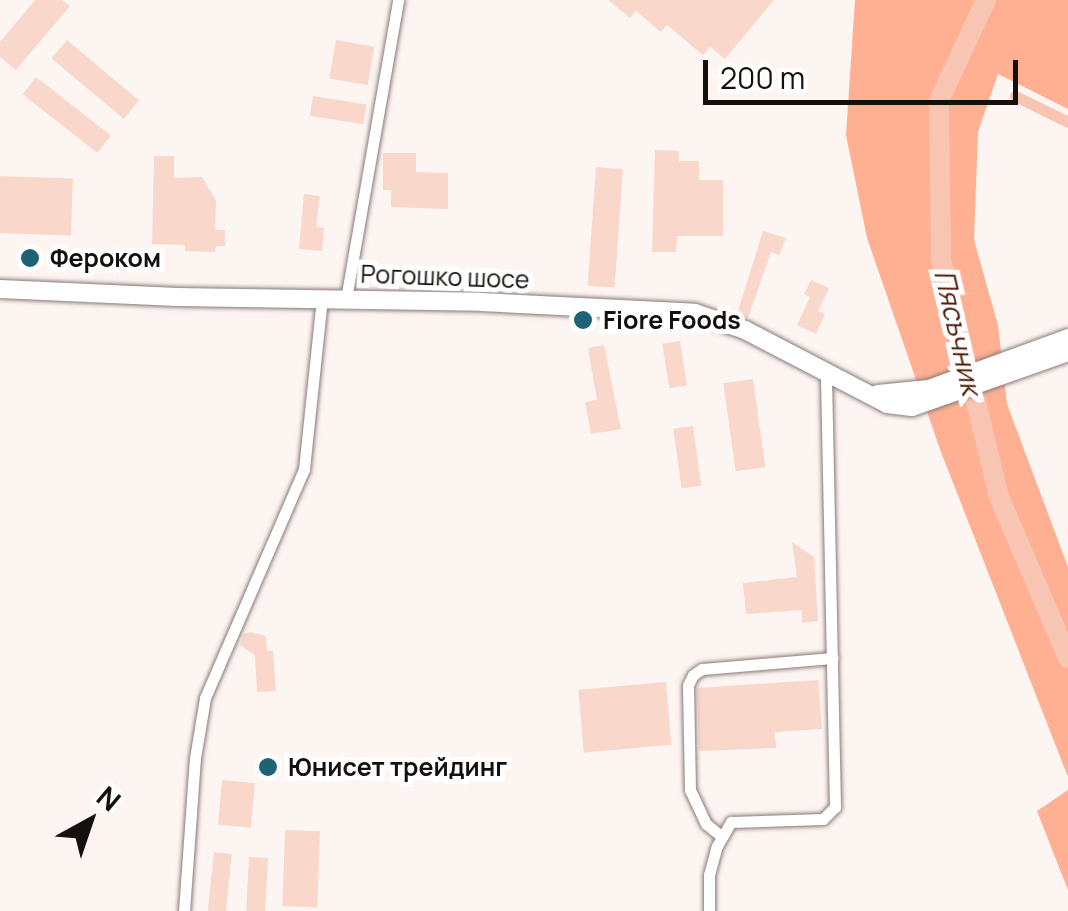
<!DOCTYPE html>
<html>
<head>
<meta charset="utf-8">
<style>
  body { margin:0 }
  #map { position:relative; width:1068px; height:911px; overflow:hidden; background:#fdf5f2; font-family:Manrope,sans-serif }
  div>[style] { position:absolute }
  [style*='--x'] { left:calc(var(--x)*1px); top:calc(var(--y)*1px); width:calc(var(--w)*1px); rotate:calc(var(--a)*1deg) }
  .green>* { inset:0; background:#ffb093 }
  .canal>* { height:11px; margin:-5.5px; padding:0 5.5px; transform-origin:5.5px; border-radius:5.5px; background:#f8c5b2 }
  .river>* { height:20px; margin:-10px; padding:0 10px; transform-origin:10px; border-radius:10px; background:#f8c5b2 }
  .building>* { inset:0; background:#f9d7ca; transform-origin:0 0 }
  .roads { filter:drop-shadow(0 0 2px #877b76) drop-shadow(0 0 2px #877b76) }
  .street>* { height:11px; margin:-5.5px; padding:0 5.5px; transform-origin:5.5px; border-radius:5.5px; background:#fff }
  .secondary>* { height:18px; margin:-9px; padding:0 9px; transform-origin:9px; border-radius:9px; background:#fff }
  .dots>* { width:28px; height:28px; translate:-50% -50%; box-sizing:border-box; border:5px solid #fff; border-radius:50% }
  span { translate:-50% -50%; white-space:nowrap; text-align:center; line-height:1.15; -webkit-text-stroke:10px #fff; paint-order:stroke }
  .poi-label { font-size:25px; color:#14100e; font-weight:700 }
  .left { translate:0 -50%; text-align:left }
  .street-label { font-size:25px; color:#14100e }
  .water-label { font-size:28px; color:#4d1b06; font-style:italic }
  .north { position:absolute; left:40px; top:771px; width:100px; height:100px; -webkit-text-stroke:8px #fff; paint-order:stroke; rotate:40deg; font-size:28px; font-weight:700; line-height:40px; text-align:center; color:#14100e }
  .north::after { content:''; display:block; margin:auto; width:35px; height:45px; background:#14100e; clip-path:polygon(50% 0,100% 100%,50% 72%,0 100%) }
  .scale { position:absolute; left:703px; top:60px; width:315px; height:45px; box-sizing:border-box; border:5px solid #14100e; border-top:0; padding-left:12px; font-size:30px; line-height:35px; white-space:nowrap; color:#14100e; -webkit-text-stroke:8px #fff; paint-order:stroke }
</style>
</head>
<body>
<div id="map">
  <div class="green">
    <div style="clip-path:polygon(855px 0,1068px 0,1068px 109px,998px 74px,978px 132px,974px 240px,998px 325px,1007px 404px,1068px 567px,1068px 777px,941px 452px,867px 238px,846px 135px)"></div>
    <div style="clip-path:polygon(1068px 790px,1068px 890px,1037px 811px)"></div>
  </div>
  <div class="canal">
    <div style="--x:1015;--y:96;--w:59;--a:26.1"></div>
  </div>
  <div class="river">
    <div style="--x:986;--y:0;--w:111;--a:115"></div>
    <div style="--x:939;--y:101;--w:158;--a:89.3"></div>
    <div style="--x:941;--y:259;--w:245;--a:76.3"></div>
    <div style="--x:999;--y:497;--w:175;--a:66.8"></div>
  </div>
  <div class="building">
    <div style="clip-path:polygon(35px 0,62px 0,70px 6px,16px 70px,0 57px,0 42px)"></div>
    <div style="clip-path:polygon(608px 0,774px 0,725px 59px,710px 47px,703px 55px,667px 25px,661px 32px,636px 11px,630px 18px)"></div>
    <div style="left:67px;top:40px;width:94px;height:24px;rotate:40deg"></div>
    <div style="left:336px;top:40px;width:39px;height:39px;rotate:10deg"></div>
    <div style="left:36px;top:77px;width:95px;height:22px;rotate:38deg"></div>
    <div style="left:313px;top:96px;width:54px;height:20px;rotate:9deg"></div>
    <div style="clip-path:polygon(655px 150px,679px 151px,679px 161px,699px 161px,699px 180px,723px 180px,723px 236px,677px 236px,676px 252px,652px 252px)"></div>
    <div style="clip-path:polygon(383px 153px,416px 153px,416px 172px,448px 173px,448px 209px,391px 207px,391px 190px,383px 190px)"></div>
    <div style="clip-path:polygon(154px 156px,174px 156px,174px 178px,202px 177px,216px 201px,215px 230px,225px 230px,225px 246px,216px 246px,215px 252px,185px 251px,185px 245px,152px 244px)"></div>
    <div style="left:596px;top:167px;width:27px;height:119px;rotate:4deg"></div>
    <div style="left:0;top:176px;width:73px;height:57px;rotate:2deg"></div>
    <div style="clip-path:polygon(304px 194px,320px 196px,316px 227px,324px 228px,322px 251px,299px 249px)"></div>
    <div style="clip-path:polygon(763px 231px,786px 238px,779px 255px,771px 252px,748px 318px,737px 314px)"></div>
    <div style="clip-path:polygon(811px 280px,829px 288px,818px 311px,825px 314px,816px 334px,797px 325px,810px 297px,804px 294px)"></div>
    <div style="left:680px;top:341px;width:45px;height:18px;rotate:81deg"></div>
    <div style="clip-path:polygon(604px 345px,621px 429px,591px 434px,585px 402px,597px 400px,588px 348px)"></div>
    <div style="left:753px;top:379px;width:89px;height:30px;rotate:82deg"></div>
    <div style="left:693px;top:426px;width:60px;height:20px;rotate:82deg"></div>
    <div style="clip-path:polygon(792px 542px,814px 557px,818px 621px,802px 623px,802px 610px,746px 614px,743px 583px,797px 577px)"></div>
    <div style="clip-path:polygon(250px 632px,266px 636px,267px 651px,273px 651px,276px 691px,257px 692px,255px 655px,240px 645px,244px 634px)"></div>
    <div style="clip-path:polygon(818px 680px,822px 729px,775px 732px,776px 748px,699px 751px,697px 688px)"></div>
    <div style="left:666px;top:682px;width:63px;height:88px;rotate:85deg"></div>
    <div style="left:222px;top:780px;width:33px;height:45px;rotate:5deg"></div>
    <div style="left:285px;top:830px;width:35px;height:76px;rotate:2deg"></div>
    <div style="left:214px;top:852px;width:18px;height:59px;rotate:6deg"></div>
    <div style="left:249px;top:857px;width:19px;height:54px;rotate:3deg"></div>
  </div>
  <div class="roads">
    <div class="street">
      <div style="--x:346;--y:299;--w:303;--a:-80.1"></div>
      <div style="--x:721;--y:836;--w:19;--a:-141"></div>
      <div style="--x:706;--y:824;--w:38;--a:-115"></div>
      <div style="--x:690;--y:790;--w:105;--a:-91.1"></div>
      <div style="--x:688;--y:685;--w:11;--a:-63"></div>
      <div style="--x:693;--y:675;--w:11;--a:-34"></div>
      <div style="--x:702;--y:669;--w:131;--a:-4.8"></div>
      <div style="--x:184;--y:911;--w:153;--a:-85.9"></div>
      <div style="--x:195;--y:758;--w:61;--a:-80.5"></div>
      <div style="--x:205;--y:698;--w:249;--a:-66.6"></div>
      <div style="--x:304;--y:469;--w:171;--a:-84"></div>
      <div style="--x:709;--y:911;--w:36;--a:-90"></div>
      <div style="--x:709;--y:875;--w:30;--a:-75"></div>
      <div style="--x:717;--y:846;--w:28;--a:-60"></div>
      <div style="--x:731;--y:822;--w:92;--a:-1.9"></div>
      <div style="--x:823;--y:819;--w:17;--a:-45"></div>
      <div style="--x:835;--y:807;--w:435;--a:-91.2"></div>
    </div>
    <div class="secondary">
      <div style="--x:0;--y:289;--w:177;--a:2.6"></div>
      <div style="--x:177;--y:297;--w:304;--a:0.9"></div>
      <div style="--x:481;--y:302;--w:214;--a:2.9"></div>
      <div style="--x:695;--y:313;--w:53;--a:18.8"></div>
      <div style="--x:745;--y:330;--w:160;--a:27.5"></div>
      <div style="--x:887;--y:404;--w:25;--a:7"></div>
      <div style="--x:912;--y:407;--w:165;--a:-19.4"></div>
      <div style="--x:878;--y:394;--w:51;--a:-5.6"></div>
      <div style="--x:929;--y:389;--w:148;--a:-20.1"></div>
    </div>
  </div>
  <div class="dots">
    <div style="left:30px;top:258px;background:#1f6175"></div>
    <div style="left:583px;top:320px;background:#1f6175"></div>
    <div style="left:268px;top:767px;background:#1f6175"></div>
  </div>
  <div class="poi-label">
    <span class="left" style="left:50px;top:258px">Фероком</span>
    <span class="left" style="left:603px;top:320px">Fiore Foods</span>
    <span class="left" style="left:288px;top:767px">Юнисет трейдинг</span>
  </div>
  <div class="street-label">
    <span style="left:445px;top:277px;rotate:2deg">Рогошко шосе</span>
  </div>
  <div class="water-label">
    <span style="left:959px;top:332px;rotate:77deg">Пясъчник</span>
  </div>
  <div class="north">N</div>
  <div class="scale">200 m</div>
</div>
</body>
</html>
